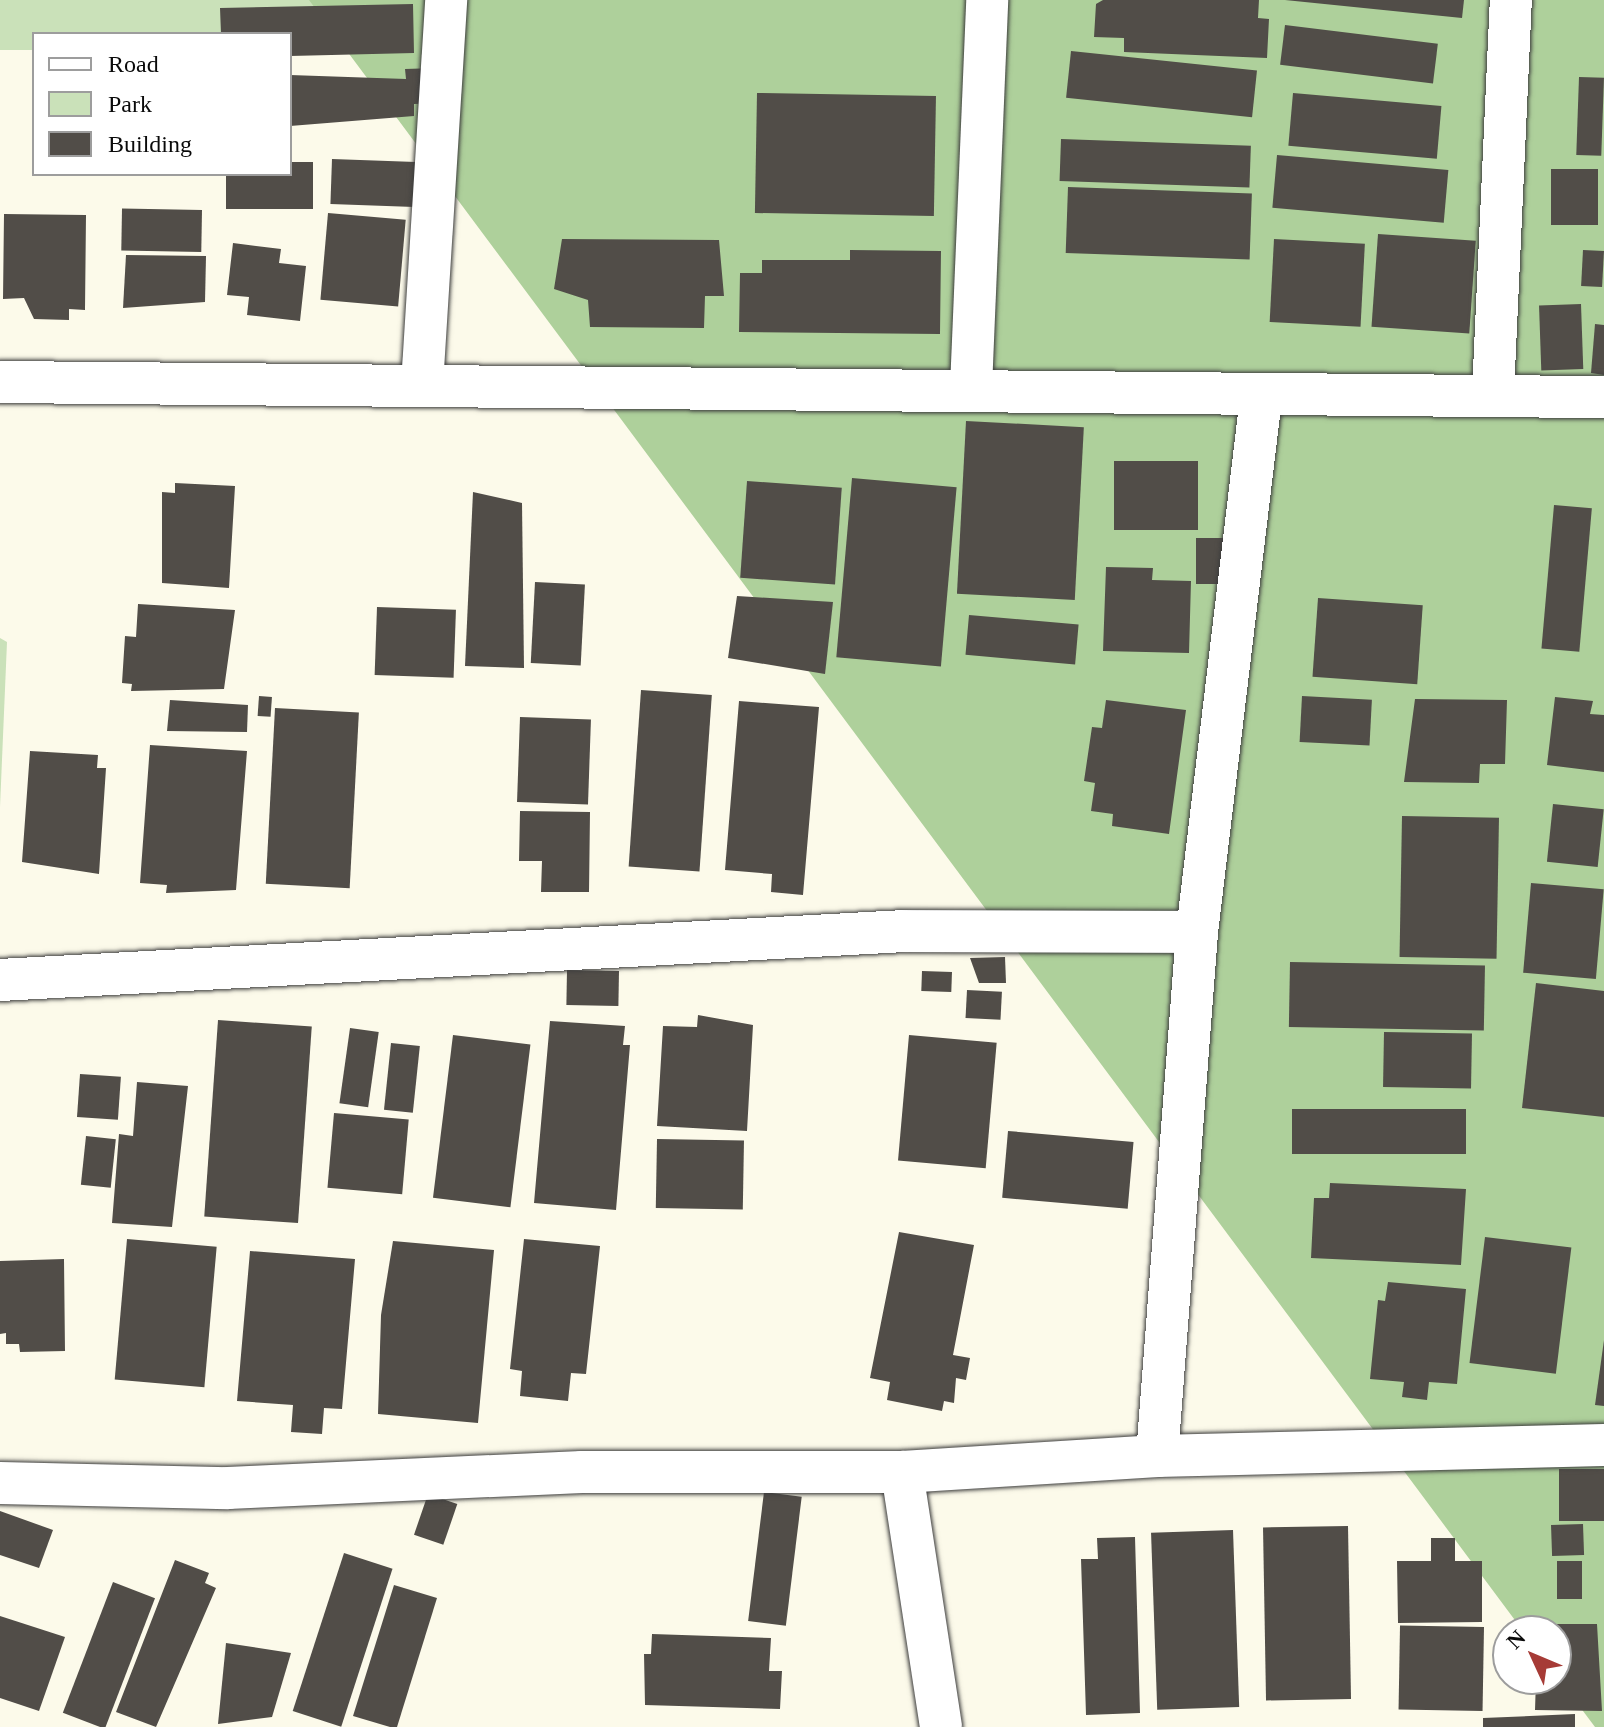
<!DOCTYPE html>
<html>
<head>
<meta charset="utf-8">
<style>
  body { margin:0 }
  #map { position:relative; width:1604px; height:1727px; overflow:hidden; background:#fcfaea; font-family:Georgia,serif }
  div>[style] { position:absolute }
  [style*='--x'] { left:calc(var(--x)*1px); top:calc(var(--y)*1px); width:calc(var(--w)*1px); rotate:calc(var(--a)*1deg) }
  .green>* { inset:0; background:#cae1b9 }
  .forest>* { inset:0; background:#aed09b }
  .building>* { inset:0; background:#514d48; transform-origin:0 0 }
  .roads { filter:drop-shadow(0 0 2px #3d3d3d) drop-shadow(0 0 2px #3d3d3d) }
  .minor>* { height:42px; margin:-21px; padding:0 21px; transform-origin:21px; border-radius:21px; background:#fff }
  span { translate:-50% -50%; white-space:nowrap; text-align:center; line-height:1.15; -webkit-text-stroke:8px #fff; paint-order:stroke }
  .legend { position:absolute; left:32px; top:32px; width:260px; height:144px; box-sizing:border-box; background:#fff; border:2px solid #9d9d9d; margin:0; padding:10px 14px; list-style:none; font-size:24px; color:#0a0a0a }
  .legend li { display:flex; align-items:center; gap:16px; height:40px }
  .legend b { width:40px; border:2px solid #9d9d9d }
  .north { position:absolute; left:1492px; top:1615px; width:80px; height:80px; box-sizing:border-box; background:#fff; border:2px solid #9d9d9d; border-radius:50%; rotate:314deg; font-size:22px; font-weight:700; line-height:32px; text-align:center; color:#0a0a0a }
  .north::after { content:''; display:block; margin:auto; width:28px; height:36px; background:#a63b36; clip-path:polygon(50% 0,100% 100%,50% 72%,0 100%) }
</style>
</head>
<body>
<div id="map">
  <div class="green">
    <div style="clip-path:polygon(0 0,434px 0,290px 34px,34px 34px,34px 50px,0 50px)"></div>
    <div style="clip-path:polygon(0 638px,7px 642px,0 807px)"></div>
  </div>
  <div class="forest">
    <div style="clip-path:polygon(309px 0,1604px 0,1604px 1727px,1595px 1727px,1556px 1675px,1556px 1631px,1523px 1631px)"></div>
  </div>
  <div class="building">
    <div style="clip-path:polygon(1103px 0,1259px 0,1258px 18px,1269px 19px,1267px 58px,1124px 52px,1124px 38px,1094px 37px,1096px 4px)"></div>
    <div style="clip-path:polygon(1285px 0,1464px 0,1462px 18px)"></div>
    <div style="clip-path:polygon(413px 4px,414px 53px,290px 56px,290px 34px,221px 34px,220px 8px)"></div>
    <div style="left:1285px;top:25px;width:154px;height:40px;rotate:7deg"></div>
    <div style="left:1071px;top:51px;width:187px;height:47px;rotate:6deg"></div>
    <div style="clip-path:polygon(436px 68px,436px 103px,414px 104px,414px 116px,290px 126px,290px 75px,406px 79px,405px 69px)"></div>
    <div style="left:1579px;top:77px;width:25px;height:78px;rotate:2deg"></div>
    <div style="left:757px;top:93px;width:179px;height:120px;rotate:1deg"></div>
    <div style="left:1293px;top:93px;width:149px;height:53px;rotate:5deg"></div>
    <div style="left:1061px;top:139px;width:190px;height:42px;rotate:2deg"></div>
    <div style="left:1277px;top:155px;width:172px;height:53px;rotate:5deg"></div>
    <div style="left:332px;top:159px;width:84px;height:45px;rotate:2deg"></div>
    <div style="clip-path:polygon(290px 162px,313px 162px,313px 209px,226px 209px,226px 174px,290px 174px)"></div>
    <div style="left:1551px;top:169px;width:47px;height:56px"></div>
    <div style="left:1068px;top:187px;width:184px;height:66px;rotate:2deg"></div>
    <div style="left:202px;top:210px;width:42px;height:80px;rotate:91deg"></div>
    <div style="left:328px;top:213px;width:78px;height:87px;rotate:5deg"></div>
    <div style="clip-path:polygon(4px 214px,86px 215px,85px 310px,69px 309px,69px 320px,34px 319px,24px 298px,3px 299px)"></div>
    <div style="left:1378px;top:234px;width:98px;height:93px;rotate:4deg"></div>
    <div style="clip-path:polygon(562px 239px,719px 240px,724px 296px,705px 296px,704px 328px,590px 327px,588px 300px,554px 289px)"></div>
    <div style="left:1274px;top:239px;width:91px;height:83px;rotate:3deg"></div>
    <div style="clip-path:polygon(233px 243px,281px 249px,279px 263px,306px 266px,300px 321px,247px 315px,249px 297px,227px 295px)"></div>
    <div style="clip-path:polygon(850px 250px,941px 251px,940px 334px,739px 332px,740px 273px,762px 273px,762px 260px,850px 260px)"></div>
    <div style="left:1583px;top:250px;width:21px;height:36px;rotate:3deg"></div>
    <div style="clip-path:polygon(126px 255px,206px 256px,205px 302px,123px 308px)"></div>
    <div style="left:1581px;top:304px;width:65px;height:42px;rotate:88deg"></div>
    <div style="clip-path:polygon(1595px 324px,1604px 325px,1604px 375px,1591px 373px)"></div>
    <div style="left:966px;top:421px;width:118px;height:173px;rotate:3deg"></div>
    <div style="left:1114px;top:461px;width:84px;height:69px"></div>
    <div style="left:852px;top:478px;width:105px;height:180px;rotate:5deg"></div>
    <div style="left:747px;top:481px;width:95px;height:97px;rotate:4deg"></div>
    <div style="clip-path:polygon(175px 483px,235px 486px,229px 588px,162px 583px,162px 492px,175px 493px)"></div>
    <div style="clip-path:polygon(473px 492px,522px 503px,524px 668px,465px 666px)"></div>
    <div style="left:1554px;top:505px;width:38px;height:144px;rotate:5deg"></div>
    <div style="left:1196px;top:538px;width:28px;height:46px"></div>
    <div style="clip-path:polygon(1106px 567px,1153px 568px,1152px 580px,1191px 581px,1189px 653px,1103px 651px)"></div>
    <div style="left:535px;top:582px;width:50px;height:81px;rotate:3deg"></div>
    <div style="clip-path:polygon(737px 596px,833px 602px,825px 674px,728px 658px)"></div>
    <div style="left:1318px;top:598px;width:105px;height:79px;rotate:4deg"></div>
    <div style="clip-path:polygon(138px 604px,235px 610px,224px 689px,131px 691px,132px 684px,122px 683px,125px 636px,136px 637px)"></div>
    <div style="left:377px;top:607px;width:79px;height:68px;rotate:2deg"></div>
    <div style="left:969px;top:615px;width:110px;height:40px;rotate:5deg"></div>
    <div style="left:641px;top:690px;width:71px;height:177px;rotate:4deg"></div>
    <div style="left:259px;top:696px;width:13px;height:20px;rotate:4deg"></div>
    <div style="left:1302px;top:696px;width:70px;height:46px;rotate:3deg"></div>
    <div style="clip-path:polygon(1555px 697px,1593px 701px,1590px 714px,1604px 715px,1604px 772px,1547px 765px)"></div>
    <div style="clip-path:polygon(1415px 699px,1507px 700px,1505px 764px,1480px 764px,1479px 783px,1404px 782px)"></div>
    <div style="clip-path:polygon(170px 700px,248px 705px,247px 732px,167px 731px)"></div>
    <div style="clip-path:polygon(1106px 700px,1186px 710px,1169px 834px,1112px 826px,1113px 814px,1091px 811px,1095px 783px,1084px 781px,1092px 727px,1102px 728px)"></div>
    <div style="clip-path:polygon(739px 701px,819px 707px,803px 895px,771px 892px,772px 874px,725px 870px)"></div>
    <div style="left:275px;top:708px;width:84px;height:176px;rotate:3deg"></div>
    <div style="left:520px;top:717px;width:71px;height:85px;rotate:2deg"></div>
    <div style="clip-path:polygon(150px 745px,247px 751px,236px 890px,166px 893px,167px 885px,140px 883px)"></div>
    <div style="clip-path:polygon(30px 751px,98px 755px,97px 768px,106px 768px,99px 874px,22px 862px)"></div>
    <div style="left:1553px;top:804px;width:51px;height:58px;rotate:6deg"></div>
    <div style="clip-path:polygon(520px 811px,590px 812px,589px 892px,541px 892px,542px 861px,519px 861px)"></div>
    <div style="left:1402px;top:816px;width:97px;height:141px;rotate:1deg"></div>
    <div style="left:1531px;top:883px;width:73px;height:90px;rotate:5deg"></div>
    <div style="clip-path:polygon(1005px 957px,1006px 983px,979px 983px,970px 958px)"></div>
    <div style="left:1290px;top:962px;width:195px;height:65px;rotate:1deg"></div>
    <div style="left:567px;top:970px;width:52px;height:35px;rotate:1deg"></div>
    <div style="left:922px;top:971px;width:30px;height:20px;rotate:2deg"></div>
    <div style="clip-path:polygon(1536px 983px,1604px 991px,1604px 1117px,1522px 1108px)"></div>
    <div style="left:967px;top:990px;width:35px;height:28px;rotate:3deg"></div>
    <div style="clip-path:polygon(698px 1015px,753px 1025px,747px 1131px,657px 1126px,663px 1026px,697px 1027px)"></div>
    <div style="left:218px;top:1020px;width:94px;height:197px;rotate:4deg"></div>
    <div style="clip-path:polygon(550px 1021px,625px 1026px,623px 1045px,630px 1045px,616px 1210px,534px 1203px)"></div>
    <div style="left:350px;top:1028px;width:29px;height:76px;rotate:8deg"></div>
    <div style="left:1384px;top:1032px;width:88px;height:55px;rotate:1deg"></div>
    <div style="left:453px;top:1035px;width:78px;height:164px;rotate:7deg"></div>
    <div style="left:909px;top:1035px;width:88px;height:126px;rotate:5deg"></div>
    <div style="left:391px;top:1043px;width:29px;height:67px;rotate:6deg"></div>
    <div style="left:80px;top:1074px;width:41px;height:43px;rotate:4deg"></div>
    <div style="clip-path:polygon(137px 1082px,188px 1086px,172px 1227px,112px 1223px,119px 1134px,133px 1136px)"></div>
    <div style="left:1292px;top:1109px;width:174px;height:45px"></div>
    <div style="left:334px;top:1113px;width:75px;height:75px;rotate:5deg"></div>
    <div style="left:1008px;top:1131px;width:126px;height:67px;rotate:5deg"></div>
    <div style="left:86px;top:1136px;width:30px;height:49px;rotate:6deg"></div>
    <div style="left:657px;top:1139px;width:87px;height:69px;rotate:1deg"></div>
    <div style="clip-path:polygon(1330px 1183px,1466px 1189px,1461px 1265px,1311px 1258px,1314px 1198px,1329px 1198px)"></div>
    <div style="clip-path:polygon(899px 1232px,974px 1245px,953px 1355px,970px 1358px,966px 1380px,956px 1378px,954px 1403px,944px 1401px,942px 1411px,887px 1400px,890px 1382px,870px 1378px)"></div>
    <div style="left:1485px;top:1237px;width:87px;height:127px;rotate:7deg"></div>
    <div style="left:127px;top:1239px;width:90px;height:141px;rotate:5deg"></div>
    <div style="clip-path:polygon(524px 1239px,600px 1246px,586px 1374px,571px 1373px,568px 1401px,520px 1396px,522px 1371px,510px 1369px)"></div>
    <div style="clip-path:polygon(393px 1241px,494px 1250px,478px 1423px,378px 1414px,381px 1315px)"></div>
    <div style="clip-path:polygon(250px 1251px,355px 1259px,342px 1409px,324px 1408px,322px 1434px,291px 1432px,293px 1405px,237px 1401px)"></div>
    <div style="clip-path:polygon(64px 1259px,65px 1351px,20px 1352px,19px 1344px,6px 1344px,6px 1333px,0 1334px,0 1261px)"></div>
    <div style="clip-path:polygon(1388px 1282px,1466px 1289px,1457px 1384px,1429px 1382px,1427px 1400px,1402px 1397px,1404px 1382px,1370px 1379px,1378px 1300px,1385px 1301px)"></div>
    <div style="clip-path:polygon(1604px 1340px,1604px 1406px,1595px 1405px)"></div>
    <div style="left:1604px;top:1469px;width:52px;height:45px;rotate:90deg"></div>
    <div style="left:764px;top:1492px;width:38px;height:130px;rotate:7deg"></div>
    <div style="left:428px;top:1494px;width:31px;height:43px;rotate:19deg"></div>
    <div style="clip-path:polygon(0 1511px,53px 1530px,39px 1568px,0 1555px)"></div>
    <div style="left:1583px;top:1524px;width:31px;height:32px;rotate:88deg"></div>
    <div style="left:1348px;top:1526px;width:173px;height:85px;rotate:89deg"></div>
    <div style="left:1233px;top:1530px;width:177px;height:82px;rotate:88deg"></div>
    <div style="clip-path:polygon(1135px 1537px,1140px 1713px,1086px 1715px,1081px 1559px,1098px 1559px,1097px 1538px)"></div>
    <div style="clip-path:polygon(1431px 1538px,1455px 1538px,1455px 1561px,1482px 1561px,1482px 1622px,1398px 1623px,1397px 1561px,1431px 1561px)"></div>
    <div style="left:344px;top:1553px;width:51px;height:166px;rotate:18deg"></div>
    <div style="clip-path:polygon(175px 1560px,209px 1573px,205px 1583px,216px 1588px,156px 1727px,116px 1712px)"></div>
    <div style="left:1557px;top:1561px;width:25px;height:38px"></div>
    <div style="left:113px;top:1582px;width:45px;height:140px;rotate:21deg"></div>
    <div style="clip-path:polygon(394px 1585px,437px 1598px,397px 1727px,390px 1727px,353px 1716px)"></div>
    <div style="clip-path:polygon(0 1616px,65px 1637px,39px 1711px,0 1698px)"></div>
    <div style="clip-path:polygon(1537px 1624px,1597px 1624px,1602px 1711px,1535px 1710px,1536px 1679px,1556px 1679px,1556px 1631px,1537px 1631px)"></div>
    <div style="left:1484px;top:1627px;width:84px;height:84px;rotate:91deg"></div>
    <div style="clip-path:polygon(652px 1634px,771px 1638px,769px 1671px,782px 1671px,780px 1709px,645px 1705px,644px 1654px,651px 1654px)"></div>
    <div style="clip-path:polygon(226px 1643px,291px 1653px,272px 1717px,218px 1724px)"></div>
    <div style="clip-path:polygon(1575px 1714px,1575px 1727px,1483px 1727px,1483px 1718px)"></div>
  </div>
  <div class="roads">
    <div class="minor">
      <div style="--x:0;--y:382;--w:1604;--a:0.54"></div>
      <div style="--x:422;--y:385;--w:386;--a:-86.4"></div>
      <div style="--x:971;--y:388;--w:388;--a:-87.6"></div>
      <div style="--x:1493;--y:393;--w:393;--a:-87.4"></div>
      <div style="--x:0;--y:980;--w:905;--a:-3.1"></div>
      <div style="--x:904;--y:931;--w:293;--a:0.2"></div>
      <div style="--x:1157;--y:1456;--w:526;--a:-85.63"></div>
      <div style="--x:1197;--y:932;--w:538;--a:-83.17"></div>
      <div style="--x:902;--y:1472;--w:258;--a:81.3"></div>
      <div style="--x:0;--y:1483;--w:228;--a:1.3"></div>
      <div style="--x:228;--y:1488;--w:354;--a:-2.6"></div>
      <div style="--x:582;--y:1472;--w:320;--a:0"></div>
      <div style="--x:902;--y:1472;--w:256;--a:-3.6"></div>
      <div style="--x:1157;--y:1456;--w:447;--a:-1.4"></div>
    </div>
  </div>
  <ul class="legend">
  <li><b style="height:10px;background:#fff"></b>Road</li>
  <li><b style="height:22px;background:#cae1b9"></b>Park</li>
  <li><b style="height:22px;background:#514d48"></b>Building</li>
  </ul>
  <div class="north">N</div>
</div>
</body>
</html>
